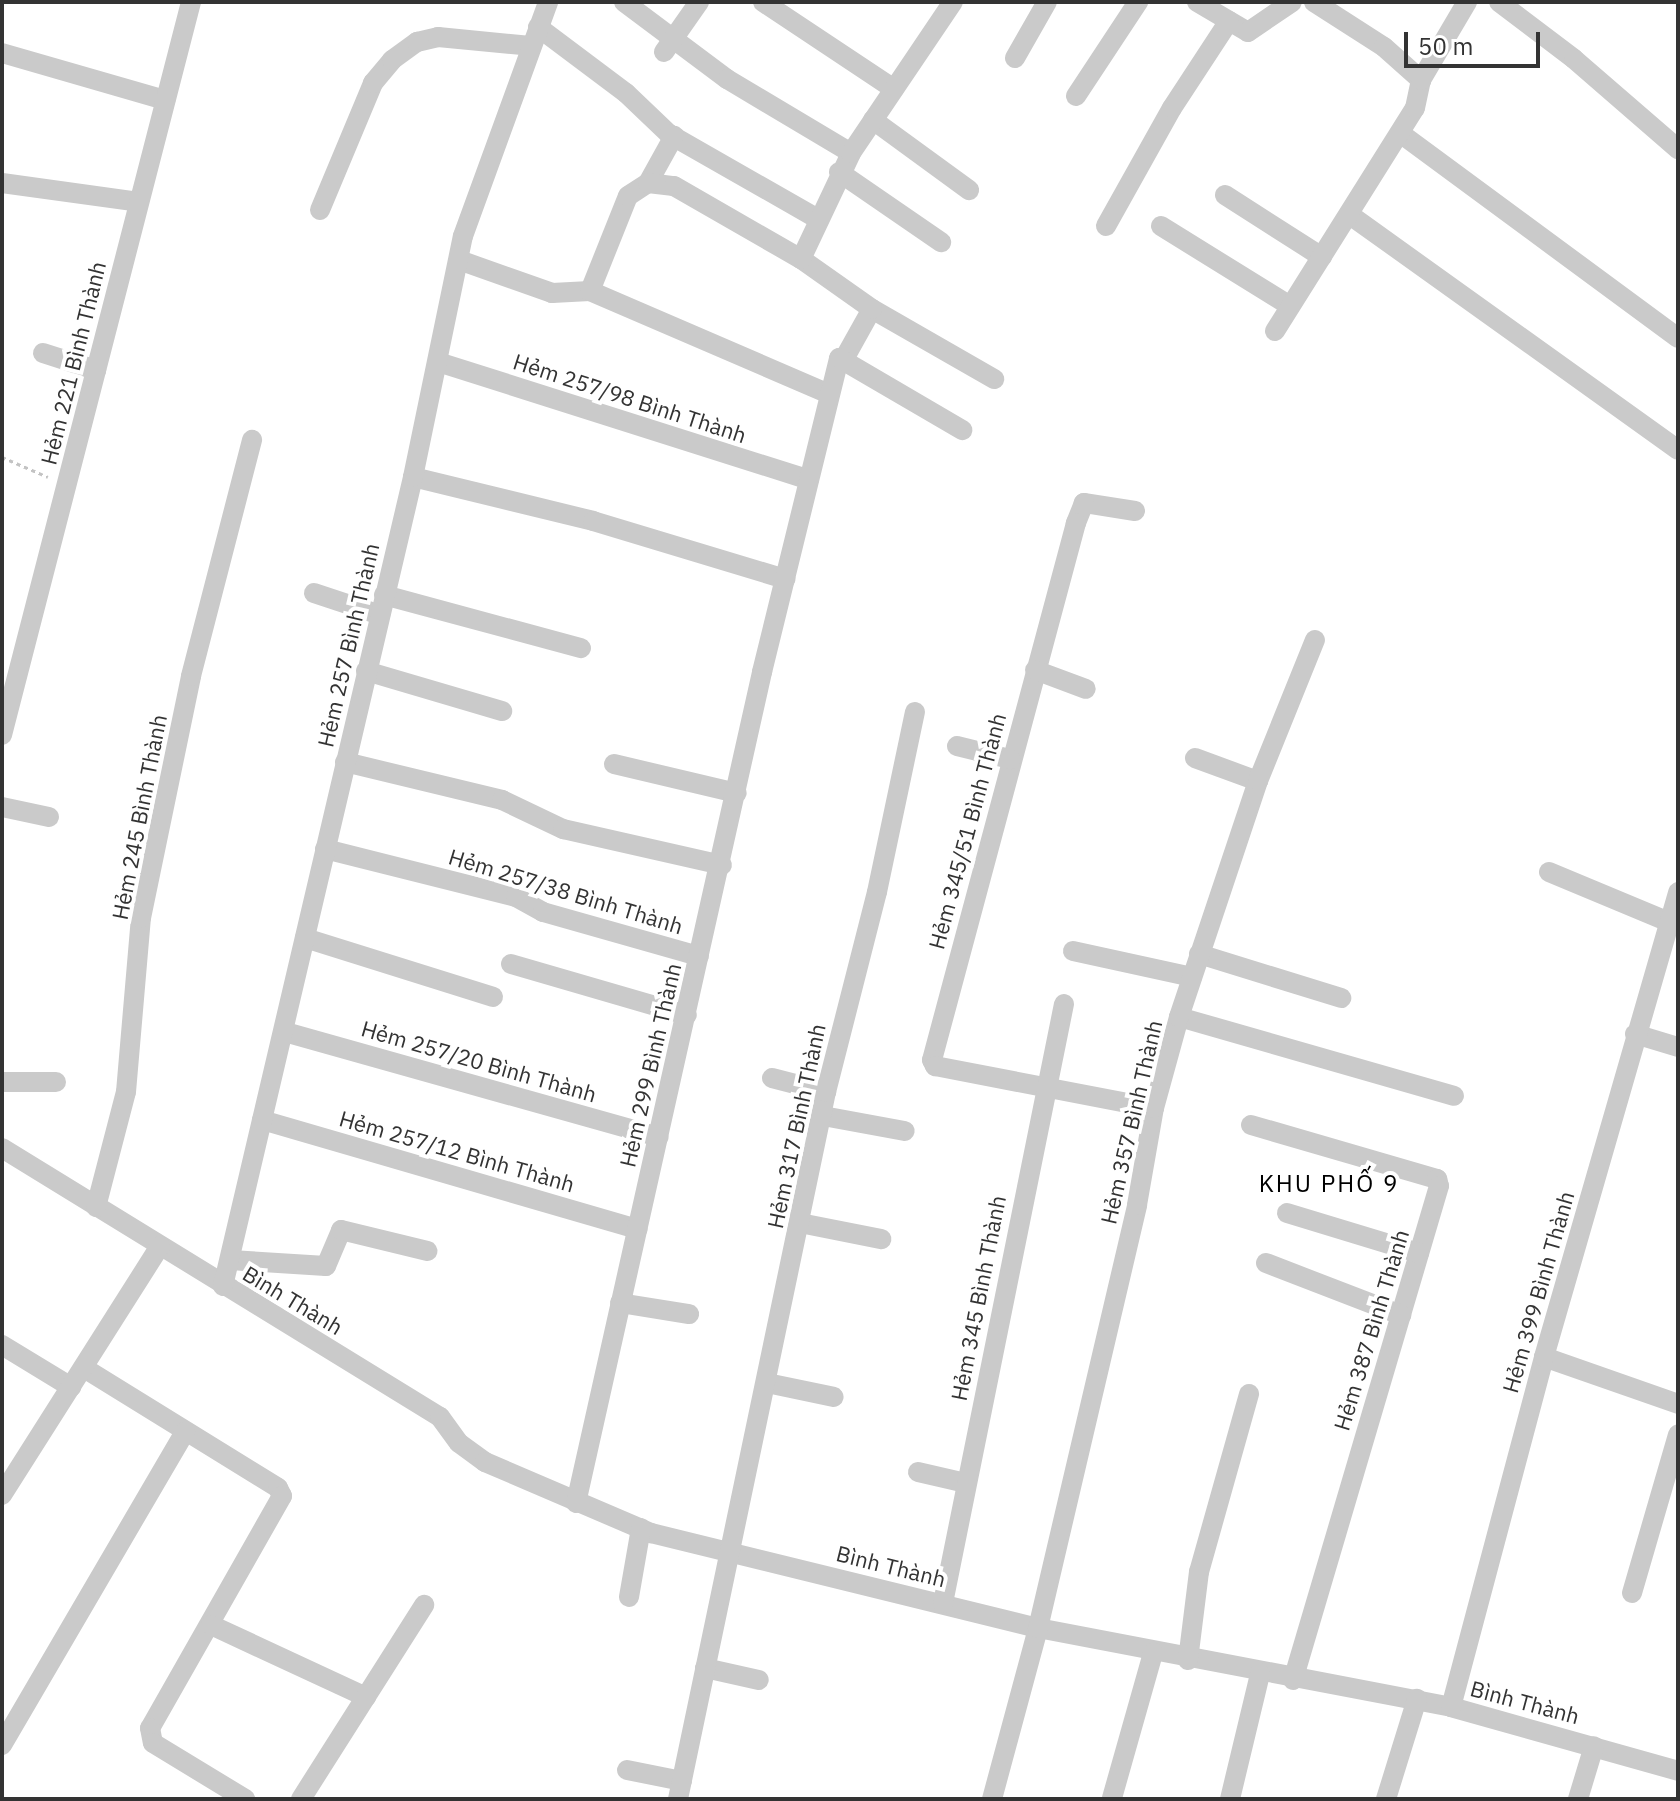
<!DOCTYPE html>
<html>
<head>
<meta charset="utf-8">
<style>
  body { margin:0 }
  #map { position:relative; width:1680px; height:1801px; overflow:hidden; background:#fff; font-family:"IBM Plex Sans",sans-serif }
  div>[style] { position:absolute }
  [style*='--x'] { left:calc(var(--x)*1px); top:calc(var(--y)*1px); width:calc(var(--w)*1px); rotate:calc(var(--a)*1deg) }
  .path>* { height:3px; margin-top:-1.5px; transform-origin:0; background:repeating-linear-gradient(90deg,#c3c3c3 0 4px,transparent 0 8px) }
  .minor>* { height:20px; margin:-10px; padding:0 10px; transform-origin:10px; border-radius:10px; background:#cacaca }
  span { translate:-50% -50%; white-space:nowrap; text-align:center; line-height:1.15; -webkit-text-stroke:8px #fff; paint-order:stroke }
  .street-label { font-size:22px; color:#333 }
  .neighbourhood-label { font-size:24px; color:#000; letter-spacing:2px }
  .frame { position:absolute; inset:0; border:4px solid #333; pointer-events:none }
  .scale { position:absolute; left:1404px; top:32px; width:136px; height:36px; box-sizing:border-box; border:4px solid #333; border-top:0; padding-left:10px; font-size:24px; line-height:28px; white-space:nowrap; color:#333; -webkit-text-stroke:6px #fff; paint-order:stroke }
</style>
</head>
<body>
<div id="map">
  <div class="path">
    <div style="--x:2;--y:457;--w:50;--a:23.5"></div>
  </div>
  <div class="minor">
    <div style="--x:624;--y:2;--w:129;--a:36.8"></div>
    <div style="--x:727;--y:79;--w:144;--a:30.8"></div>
    <div style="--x:763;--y:2;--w:157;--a:33.6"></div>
    <div style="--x:1197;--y:2;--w:59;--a:30.5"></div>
    <div style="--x:1248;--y:32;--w:53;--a:-34.3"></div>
    <div style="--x:1314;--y:2;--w:83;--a:32.7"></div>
    <div style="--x:1384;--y:47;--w:50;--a:41.7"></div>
    <div style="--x:1499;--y:2;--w:94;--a:37.2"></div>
    <div style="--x:1574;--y:59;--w:138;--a:40.9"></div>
    <div style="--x:538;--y:27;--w:110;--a:36.9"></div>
    <div style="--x:626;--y:93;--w:59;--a:43.6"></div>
    <div style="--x:669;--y:134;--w:172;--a:29.7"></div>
    <div style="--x:664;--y:52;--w:61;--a:-55"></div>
    <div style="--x:2;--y:53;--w:170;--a:16.1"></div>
    <div style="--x:1015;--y:58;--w:64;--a:-60.3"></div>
    <div style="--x:1076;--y:96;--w:113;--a:-56.6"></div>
    <div style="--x:873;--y:120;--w:119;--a:36.1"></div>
    <div style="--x:1400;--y:133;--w:345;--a:36.4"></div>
    <div style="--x:839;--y:172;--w:124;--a:34.5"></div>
    <div style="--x:2;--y:183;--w:138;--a:7.9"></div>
    <div style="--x:648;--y:183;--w:54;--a:-61"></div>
    <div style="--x:1225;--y:195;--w:115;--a:32.6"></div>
    <div style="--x:320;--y:210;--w:138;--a:-67.3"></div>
    <div style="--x:373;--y:83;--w:30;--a:-50"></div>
    <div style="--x:392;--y:60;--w:31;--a:-36"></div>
    <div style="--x:417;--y:42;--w:22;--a:-13"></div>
    <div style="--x:438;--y:37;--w:93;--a:5.5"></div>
    <div style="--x:1350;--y:215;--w:403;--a:35.6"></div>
    <div style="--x:1106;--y:226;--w:135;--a:-60.8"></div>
    <div style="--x:1172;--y:108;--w:104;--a:-56.8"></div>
    <div style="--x:1161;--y:226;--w:152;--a:31.8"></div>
    <div style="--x:459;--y:260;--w:99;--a:19.5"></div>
    <div style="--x:552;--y:293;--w:38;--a:-3"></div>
    <div style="--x:590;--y:291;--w:260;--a:23.3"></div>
    <div style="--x:590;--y:291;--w:102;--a:-68.2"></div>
    <div style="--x:628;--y:196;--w:24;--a:-33"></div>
    <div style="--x:648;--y:183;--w:26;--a:7"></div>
    <div style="--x:674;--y:186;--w:146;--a:29.9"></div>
    <div style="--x:872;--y:309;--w:141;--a:29.8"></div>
    <div style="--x:1275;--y:331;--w:263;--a:-57.9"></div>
    <div style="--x:1415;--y:108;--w:29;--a:-78"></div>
    <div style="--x:1421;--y:80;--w:91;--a:-59.5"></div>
    <div style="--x:43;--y:353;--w:56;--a:17.8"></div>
    <div style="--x:844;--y:359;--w:57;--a:-60.8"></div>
    <div style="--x:872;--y:309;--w:87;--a:-144.8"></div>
    <div style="--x:801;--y:259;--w:117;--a:-64.7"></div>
    <div style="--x:851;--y:153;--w:182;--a:-56"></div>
    <div style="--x:438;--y:362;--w:389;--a:17.6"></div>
    <div style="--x:413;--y:477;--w:185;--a:13.7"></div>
    <div style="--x:593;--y:521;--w:201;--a:16.8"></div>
    <div style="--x:1135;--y:511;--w:52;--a:-171.1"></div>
    <div style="--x:1084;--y:503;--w:22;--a:112"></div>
    <div style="--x:1076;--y:523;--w:556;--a:105.01"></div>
    <div style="--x:932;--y:1060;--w:7;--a:63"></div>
    <div style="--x:935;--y:1066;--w:223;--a:10.9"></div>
    <div style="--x:314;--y:593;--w:70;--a:18.4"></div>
    <div style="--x:384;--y:595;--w:204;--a:15.1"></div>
    <div style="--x:1035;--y:670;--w:54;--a:20.4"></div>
    <div style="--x:366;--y:671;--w:142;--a:16.4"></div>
    <div style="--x:2;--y:735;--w:757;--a:-75.54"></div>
    <div style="--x:957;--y:746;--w:55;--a:13.8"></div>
    <div style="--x:1195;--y:758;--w:67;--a:20.1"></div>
    <div style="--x:345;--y:762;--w:162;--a:13.6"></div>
    <div style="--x:502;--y:800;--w:68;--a:25.4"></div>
    <div style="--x:563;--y:829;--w:163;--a:12.8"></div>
    <div style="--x:614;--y:764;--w:126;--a:13.3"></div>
    <div style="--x:2;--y:807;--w:48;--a:12"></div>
    <div style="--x:325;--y:849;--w:197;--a:14.1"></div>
    <div style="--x:516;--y:897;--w:31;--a:29"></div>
    <div style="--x:543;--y:912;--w:162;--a:15.8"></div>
    <div style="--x:1549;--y:872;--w:128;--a:22.6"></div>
    <div style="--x:305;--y:938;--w:197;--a:17.4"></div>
    <div style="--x:1073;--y:951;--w:122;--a:12.3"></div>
    <div style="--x:1199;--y:954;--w:149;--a:17.2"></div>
    <div style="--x:511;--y:964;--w:183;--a:16.2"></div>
    <div style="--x:1179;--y:1017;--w:286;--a:16"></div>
    <div style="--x:285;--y:1032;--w:388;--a:15.7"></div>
    <div style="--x:1635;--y:1034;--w:45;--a:16.8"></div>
    <div style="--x:772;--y:1078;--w:56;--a:14.5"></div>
    <div style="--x:2;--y:1082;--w:54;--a:0"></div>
    <div style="--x:823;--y:1116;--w:83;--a:10.4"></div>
    <div style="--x:262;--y:1120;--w:391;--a:16.2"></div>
    <div style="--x:1251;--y:1125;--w:194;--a:16.2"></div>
    <div style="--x:1437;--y:1179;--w:7;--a:74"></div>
    <div style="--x:1439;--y:1186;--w:515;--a:106.46"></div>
    <div style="--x:2;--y:1148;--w:514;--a:31.56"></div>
    <div style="--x:440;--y:1417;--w:32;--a:54"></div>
    <div style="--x:459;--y:1443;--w:32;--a:36"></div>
    <div style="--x:485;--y:1462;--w:181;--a:23.2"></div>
    <div style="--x:651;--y:1533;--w:398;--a:13.8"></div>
    <div style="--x:1038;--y:1628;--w:420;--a:10.8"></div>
    <div style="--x:1451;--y:1707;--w:236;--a:15.7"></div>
    <div style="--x:96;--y:1207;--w:119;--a:-75.4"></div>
    <div style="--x:126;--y:1092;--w:175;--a:-85.1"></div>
    <div style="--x:141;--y:918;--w:247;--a:-78.3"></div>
    <div style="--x:191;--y:676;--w:244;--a:-75.5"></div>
    <div style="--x:1287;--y:1213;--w:138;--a:16.9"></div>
    <div style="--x:800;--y:1223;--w:83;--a:11.2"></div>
    <div style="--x:230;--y:1260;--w:96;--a:3.6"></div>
    <div style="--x:326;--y:1266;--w:39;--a:-67"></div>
    <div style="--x:341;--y:1230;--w:89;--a:13.7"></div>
    <div style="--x:1266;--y:1263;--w:145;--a:21.1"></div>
    <div style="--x:223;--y:1286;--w:831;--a:-76.78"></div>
    <div style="--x:413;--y:477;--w:246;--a:-78.3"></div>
    <div style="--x:463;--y:236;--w:249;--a:-70"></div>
    <div style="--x:620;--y:1303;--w:70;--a:9.1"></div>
    <div style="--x:2;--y:1345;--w:81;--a:31.3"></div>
    <div style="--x:1544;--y:1357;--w:142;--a:19.3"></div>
    <div style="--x:84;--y:1368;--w:228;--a:31.7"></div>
    <div style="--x:278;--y:1488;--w:9;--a:63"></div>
    <div style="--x:282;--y:1496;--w:267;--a:119.6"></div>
    <div style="--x:150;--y:1728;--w:15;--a:79"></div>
    <div style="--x:153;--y:1743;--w:108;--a:31.3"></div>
    <div style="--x:767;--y:1383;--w:68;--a:11.8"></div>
    <div style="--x:918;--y:1472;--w:49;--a:12.9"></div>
    <div style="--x:2;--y:1495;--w:295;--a:-57.6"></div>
    <div style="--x:576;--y:1503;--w:852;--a:-77.38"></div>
    <div style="--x:762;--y:672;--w:323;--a:-76.2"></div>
    <div style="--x:839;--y:358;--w:143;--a:30.3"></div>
    <div style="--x:1632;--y:1593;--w:165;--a:-73.8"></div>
    <div style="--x:629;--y:1597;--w:70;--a:-80.1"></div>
    <div style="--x:943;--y:1603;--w:611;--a:-78.58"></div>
    <div style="--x:211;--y:1625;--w:171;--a:24.9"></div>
    <div style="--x:1188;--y:1660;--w:89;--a:-82.9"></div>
    <div style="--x:1199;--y:1572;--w:185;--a:-74.3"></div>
    <div style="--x:705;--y:1668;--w:55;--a:12.5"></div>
    <div style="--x:1451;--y:1707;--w:362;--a:-75.1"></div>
    <div style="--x:1544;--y:1357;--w:484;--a:-73.9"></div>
    <div style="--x:2;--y:1745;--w:363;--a:-59.7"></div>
    <div style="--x:627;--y:1770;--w:56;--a:11.3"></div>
    <div style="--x:1112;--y:1798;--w:151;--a:-74.2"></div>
    <div style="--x:301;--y:1799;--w:230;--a:-57.6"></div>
    <div style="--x:678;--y:1799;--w:722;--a:-78.18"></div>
    <div style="--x:826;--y:1092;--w:206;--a:-75.7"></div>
    <div style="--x:877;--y:892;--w:184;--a:-78.1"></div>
    <div style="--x:992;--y:1799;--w:177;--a:-74.9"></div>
    <div style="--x:1038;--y:1628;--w:434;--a:-76.8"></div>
    <div style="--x:1137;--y:1205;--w:98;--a:-80.1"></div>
    <div style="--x:1154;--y:1108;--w:94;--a:-74.6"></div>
    <div style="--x:1179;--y:1017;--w:249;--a:-71.5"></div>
    <div style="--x:1258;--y:781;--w:152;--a:-68"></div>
    <div style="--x:1230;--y:1799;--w:129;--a:-76.5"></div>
    <div style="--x:1386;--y:1799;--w:105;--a:-72.8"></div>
    <div style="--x:1578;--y:1799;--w:55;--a:-73.2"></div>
  </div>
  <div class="street-label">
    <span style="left:73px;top:363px;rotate:-76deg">Hẻm 221 Bình Thành</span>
    <span style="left:630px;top:398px;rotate:18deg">Hẻm 257/98 Bình Thành</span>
    <span style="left:348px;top:645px;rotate:-77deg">Hẻm 257 Bình Thành</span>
    <span style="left:139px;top:817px;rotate:-79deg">Hẻm 245 Bình Thành</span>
    <span style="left:967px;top:831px;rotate:-75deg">Hẻm 345/51 Bình Thành</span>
    <span style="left:566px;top:891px;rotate:17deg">Hẻm 257/38 Bình Thành</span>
    <span style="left:479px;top:1061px;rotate:16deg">Hẻm 257/20 Bình Thành</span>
    <span style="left:650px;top:1065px;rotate:-77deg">Hẻm 299 Bình Thành</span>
    <span style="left:1131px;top:1122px;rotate:-77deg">Hẻm 357 Bình Thành</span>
    <span style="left:796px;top:1126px;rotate:-78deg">Hẻm 317 Bình Thành</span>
    <span style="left:457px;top:1151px;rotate:16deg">Hẻm 257/12 Bình Thành</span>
    <span style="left:1538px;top:1292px;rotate:-74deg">Hẻm 399 Bình Thành</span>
    <span style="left:978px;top:1298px;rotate:-79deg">Hẻm 345 Bình Thành</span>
    <span style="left:293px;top:1300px;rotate:31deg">Bình Thành</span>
    <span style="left:1371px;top:1330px;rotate:-73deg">Hẻm 387 Bình Thành</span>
    <span style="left:891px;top:1566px;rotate:14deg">Bình Thành</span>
    <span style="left:1525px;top:1702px;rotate:15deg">Bình Thành</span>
  </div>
  <div class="neighbourhood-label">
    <span style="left:1329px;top:1184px">KHU PHỐ 9</span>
  </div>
  <div class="frame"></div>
  <div class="scale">50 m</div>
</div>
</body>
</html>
